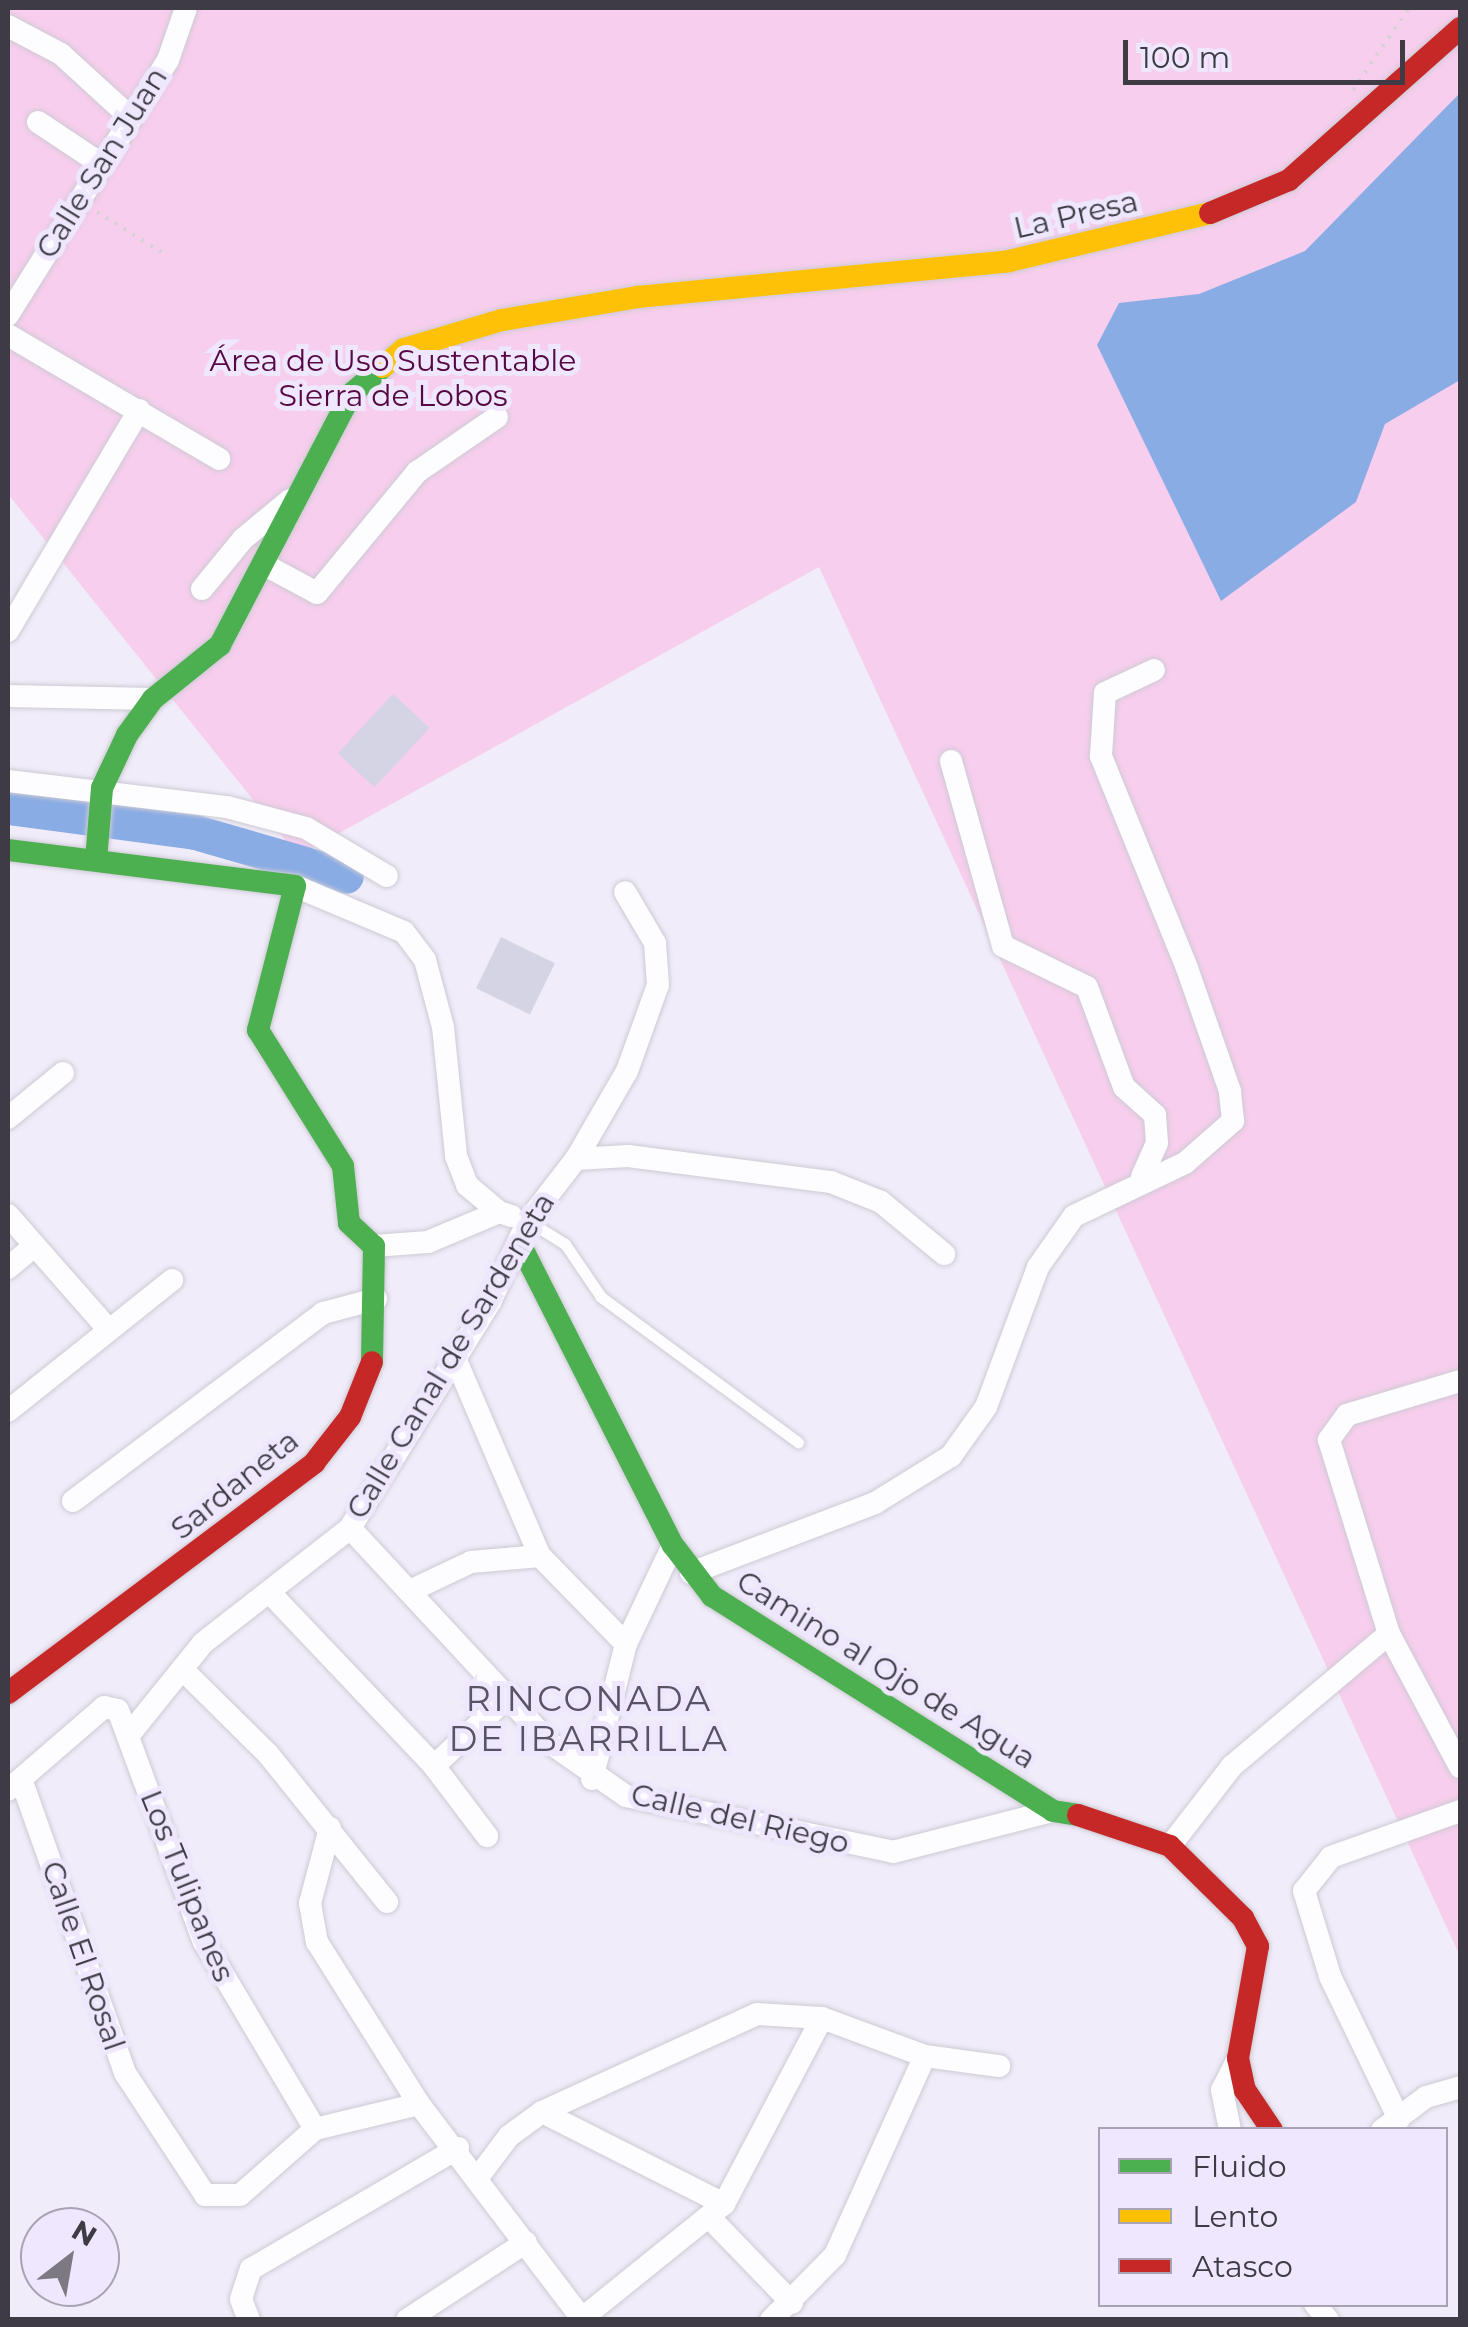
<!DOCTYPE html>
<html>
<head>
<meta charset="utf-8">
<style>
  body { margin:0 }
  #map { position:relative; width:1468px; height:2327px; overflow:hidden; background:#f0ecf9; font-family:Montserrat,sans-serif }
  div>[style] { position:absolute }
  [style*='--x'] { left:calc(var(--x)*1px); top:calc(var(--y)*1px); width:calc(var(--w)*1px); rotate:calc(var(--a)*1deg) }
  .green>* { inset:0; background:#f7ceed }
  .water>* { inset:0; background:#89ace5 }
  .river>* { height:35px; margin:-17.5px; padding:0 17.5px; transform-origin:17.5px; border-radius:17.5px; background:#89ace5 }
  .building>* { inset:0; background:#d5d4e5; transform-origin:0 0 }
  .path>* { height:4px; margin-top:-2px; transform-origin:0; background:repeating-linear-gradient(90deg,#d2d2d5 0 2.5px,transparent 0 10.5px) }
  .roads { filter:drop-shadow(0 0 2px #cdcad4) drop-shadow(0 0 2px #cdcad4) }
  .lane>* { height:11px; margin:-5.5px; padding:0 5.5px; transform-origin:5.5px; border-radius:5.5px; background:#fdfcfe }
  .street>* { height:22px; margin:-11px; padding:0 11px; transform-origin:11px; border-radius:11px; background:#fdfcfe }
  .fast>* { height:22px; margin:-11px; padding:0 11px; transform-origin:11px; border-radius:11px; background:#4caf50 }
  .slow>* { height:22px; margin:-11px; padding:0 11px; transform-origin:11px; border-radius:11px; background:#ffc107 }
  .jam>* { height:22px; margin:-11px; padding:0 11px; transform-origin:11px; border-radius:11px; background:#c62828 }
  span { translate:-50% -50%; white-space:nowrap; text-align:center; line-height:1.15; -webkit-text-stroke:10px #eee7fe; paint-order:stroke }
  .street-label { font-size:30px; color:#3e3b44 }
  .park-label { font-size:30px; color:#570843 }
  .quarter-label { font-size:35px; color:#595366; letter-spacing:2.5px }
  .frame { position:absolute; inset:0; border:10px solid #3e3b44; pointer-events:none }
  .legend { position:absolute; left:1098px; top:2127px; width:350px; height:180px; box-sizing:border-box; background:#eee7fe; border:2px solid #a8a2b4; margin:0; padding:12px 18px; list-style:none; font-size:30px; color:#3e3b44 }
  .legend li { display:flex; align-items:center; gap:20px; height:50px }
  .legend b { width:50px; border:2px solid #a8a2b4 }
  .north { position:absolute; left:20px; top:2207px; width:100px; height:100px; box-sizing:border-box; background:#eee7fe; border:2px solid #a8a2b4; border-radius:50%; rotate:31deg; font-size:28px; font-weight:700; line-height:40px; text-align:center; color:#3e3b44 }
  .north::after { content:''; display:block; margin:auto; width:35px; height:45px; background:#7c7983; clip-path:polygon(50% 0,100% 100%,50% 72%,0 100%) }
  .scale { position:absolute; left:1123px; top:40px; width:282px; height:45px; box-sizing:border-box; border:5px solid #3e3b44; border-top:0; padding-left:12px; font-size:30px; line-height:35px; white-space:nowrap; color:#3e3b44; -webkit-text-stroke:8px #eee7fe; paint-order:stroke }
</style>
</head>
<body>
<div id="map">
  <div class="green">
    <div style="clip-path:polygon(8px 8px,1460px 8px,1460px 1956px,819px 567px,298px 856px,8px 494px)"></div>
  </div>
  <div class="water">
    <div style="clip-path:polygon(1460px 93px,1460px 380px,1385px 424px,1356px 502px,1221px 601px,1097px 345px,1119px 303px,1199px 294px,1305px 251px)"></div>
  </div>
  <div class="river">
    <div style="--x:8;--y:807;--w:189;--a:7.6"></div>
    <div style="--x:195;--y:832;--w:157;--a:16.2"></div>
  </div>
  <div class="building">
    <div style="left:393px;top:694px;width:50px;height:81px;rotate:43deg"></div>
    <div style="left:501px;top:937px;width:60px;height:57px;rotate:26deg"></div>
  </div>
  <div class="path">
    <div style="--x:1353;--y:90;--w:99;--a:-55.7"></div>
    <div style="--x:97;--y:212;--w:81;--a:31.9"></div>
  </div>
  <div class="roads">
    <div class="lane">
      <div style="--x:528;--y:1221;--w:44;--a:31.9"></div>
      <div style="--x:565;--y:1244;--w:64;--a:55.8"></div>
      <div style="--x:601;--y:1297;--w:245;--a:36.4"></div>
    </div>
    <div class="street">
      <div style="--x:8;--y:26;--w:60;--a:27.8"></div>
      <div style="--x:61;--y:54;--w:92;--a:42.4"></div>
      <div style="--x:38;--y:122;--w:72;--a:33.7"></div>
      <div style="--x:8;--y:315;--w:301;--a:-57.9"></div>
      <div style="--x:168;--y:60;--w:55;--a:-70.9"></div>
      <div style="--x:8;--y:335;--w:245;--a:30.4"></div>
      <div style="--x:263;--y:564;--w:61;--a:28.2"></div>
      <div style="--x:317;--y:593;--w:157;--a:-50.4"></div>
      <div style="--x:417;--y:472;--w:97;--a:-34.5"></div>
      <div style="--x:202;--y:589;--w:65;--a:-50.6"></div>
      <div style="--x:243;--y:539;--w:61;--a:-39.7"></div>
      <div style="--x:8;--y:631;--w:257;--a:-59.3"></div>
      <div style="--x:8;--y:696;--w:145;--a:1.2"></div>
      <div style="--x:951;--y:761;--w:192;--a:74.3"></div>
      <div style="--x:1003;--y:946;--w:93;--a:26"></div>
      <div style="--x:1087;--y:987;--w:107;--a:69.7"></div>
      <div style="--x:1124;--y:1087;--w:42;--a:42.1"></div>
      <div style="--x:1155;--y:1115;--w:28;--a:86"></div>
      <div style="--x:1157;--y:1143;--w:37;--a:114"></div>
      <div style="--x:8;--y:781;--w:221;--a:6.8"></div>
      <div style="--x:227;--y:807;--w:82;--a:14.9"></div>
      <div style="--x:306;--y:828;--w:94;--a:30.7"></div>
      <div style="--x:295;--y:886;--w:118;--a:22.9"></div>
      <div style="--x:404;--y:932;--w:35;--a:53"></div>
      <div style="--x:425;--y:960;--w:69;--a:75"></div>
      <div style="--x:443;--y:1027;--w:130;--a:84.2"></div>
      <div style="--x:456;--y:1156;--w:31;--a:69"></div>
      <div style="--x:467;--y:1185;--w:42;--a:40.2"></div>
      <div style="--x:8;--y:1118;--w:71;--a:-39.3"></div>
      <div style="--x:576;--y:1159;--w:102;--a:-59.9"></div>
      <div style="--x:627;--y:1071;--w:91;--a:-70.2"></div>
      <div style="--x:658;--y:985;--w:42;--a:-94.1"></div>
      <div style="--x:655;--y:943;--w:59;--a:-120.5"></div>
      <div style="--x:8;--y:1215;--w:153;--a:48.7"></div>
      <div style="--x:374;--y:1246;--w:54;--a:-4.2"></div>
      <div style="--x:428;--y:1242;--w:77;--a:-22.9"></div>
      <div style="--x:499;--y:1212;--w:13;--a:18"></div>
      <div style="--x:8;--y:1268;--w:33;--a:-40"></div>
      <div style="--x:455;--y:1358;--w:215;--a:66.8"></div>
      <div style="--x:540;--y:1556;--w:123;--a:45.7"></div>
      <div style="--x:1460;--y:1381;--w:118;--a:163.3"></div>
      <div style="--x:1347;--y:1415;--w:31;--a:126"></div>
      <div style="--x:1329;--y:1440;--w:203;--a:72.8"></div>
      <div style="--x:1389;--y:1634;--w:151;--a:61.9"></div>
      <div style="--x:8;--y:1411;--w:210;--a:-38.6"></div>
      <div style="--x:73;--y:1501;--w:313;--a:-36.9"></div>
      <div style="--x:323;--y:1313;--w:55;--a:-14.8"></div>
      <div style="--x:350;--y:1528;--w:294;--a:47.1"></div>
      <div style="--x:550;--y:1743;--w:93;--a:34.9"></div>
      <div style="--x:626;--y:1796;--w:273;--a:11.8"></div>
      <div style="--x:893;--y:1852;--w:165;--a:-14.4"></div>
      <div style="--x:691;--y:1573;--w:197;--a:-20.8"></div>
      <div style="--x:875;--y:1503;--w:89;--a:-31.7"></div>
      <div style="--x:951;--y:1456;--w:60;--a:-54.5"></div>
      <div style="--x:986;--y:1407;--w:149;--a:-69.6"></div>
      <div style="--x:1038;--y:1267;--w:62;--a:-54.8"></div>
      <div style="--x:1074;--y:1216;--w:123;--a:-25.5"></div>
      <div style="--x:1185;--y:1163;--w:64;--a:-41.2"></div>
      <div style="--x:1233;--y:1121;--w:30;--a:-96"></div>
      <div style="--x:1230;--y:1091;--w:130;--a:-109.3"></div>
      <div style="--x:1187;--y:968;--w:229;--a:-112.1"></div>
      <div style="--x:1101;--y:756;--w:63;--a:-86.4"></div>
      <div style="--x:1105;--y:693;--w:54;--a:-25.1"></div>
      <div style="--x:412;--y:1590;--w:65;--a:-25.4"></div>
      <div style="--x:471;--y:1562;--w:69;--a:-5"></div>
      <div style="--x:272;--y:1595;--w:236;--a:46.5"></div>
      <div style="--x:434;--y:1766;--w:88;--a:52.9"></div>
      <div style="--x:183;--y:1670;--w:120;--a:44.7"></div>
      <div style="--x:268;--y:1754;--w:190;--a:51.2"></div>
      <div style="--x:128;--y:1736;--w:119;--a:-51.1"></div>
      <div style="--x:203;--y:1643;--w:187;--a:-38"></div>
      <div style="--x:350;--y:1528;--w:266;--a:-58.2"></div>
      <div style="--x:490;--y:1302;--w:89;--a:-64.9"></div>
      <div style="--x:528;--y:1221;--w:78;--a:-52.3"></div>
      <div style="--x:576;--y:1159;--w:52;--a:-3.3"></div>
      <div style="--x:628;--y:1156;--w:205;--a:7.3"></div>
      <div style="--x:831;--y:1182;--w:54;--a:21.8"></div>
      <div style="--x:881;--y:1202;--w:82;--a:39.5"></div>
      <div style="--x:434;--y:1766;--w:104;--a:-43.1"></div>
      <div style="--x:21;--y:1779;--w:312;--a:70.5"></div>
      <div style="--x:125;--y:2073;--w:146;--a:56.7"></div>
      <div style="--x:205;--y:2195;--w:35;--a:0"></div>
      <div style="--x:240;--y:2195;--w:100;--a:-41.3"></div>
      <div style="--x:315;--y:2129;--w:107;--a:-13.5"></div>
      <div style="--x:592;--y:1779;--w:139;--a:-75.9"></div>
      <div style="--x:626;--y:1644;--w:110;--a:-64.6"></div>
      <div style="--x:8;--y:1790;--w:127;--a:-40.8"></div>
      <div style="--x:104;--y:1707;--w:14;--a:12"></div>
      <div style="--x:118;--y:1710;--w:247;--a:69.7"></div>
      <div style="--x:204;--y:1942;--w:217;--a:59.3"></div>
      <div style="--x:330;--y:1828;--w:78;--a:104.9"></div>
      <div style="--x:310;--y:1903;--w:40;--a:80"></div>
      <div style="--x:317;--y:1942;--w:191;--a:57.8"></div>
      <div style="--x:419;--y:2104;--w:271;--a:52.8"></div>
      <div style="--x:1170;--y:1846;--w:101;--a:-52.2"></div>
      <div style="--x:1232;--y:1766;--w:205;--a:-40.1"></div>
      <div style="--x:542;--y:2112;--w:204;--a:26.8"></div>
      <div style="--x:1399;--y:2119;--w:159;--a:-115.8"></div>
      <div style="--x:1330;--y:1976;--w:89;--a:-107"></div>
      <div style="--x:1304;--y:1891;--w:43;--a:-51.5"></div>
      <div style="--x:1331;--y:1857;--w:137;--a:-19.6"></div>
      <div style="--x:1230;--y:2130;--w:41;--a:-101.3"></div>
      <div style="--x:1222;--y:2090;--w:36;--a:-63"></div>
      <div style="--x:1382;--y:2130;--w:55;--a:-36.9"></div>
      <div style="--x:1426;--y:2097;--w:35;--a:-16"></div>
      <div style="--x:479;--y:2176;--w:50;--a:-53.1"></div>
      <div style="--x:509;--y:2136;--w:41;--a:-36"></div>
      <div style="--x:542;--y:2112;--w:236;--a:-24.5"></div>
      <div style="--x:757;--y:2014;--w:65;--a:3.5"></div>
      <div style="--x:822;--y:2018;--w:110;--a:20.3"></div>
      <div style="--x:925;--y:2056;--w:75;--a:7.7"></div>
      <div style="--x:710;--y:2218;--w:118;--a:46"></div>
      <div style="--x:1315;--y:2304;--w:21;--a:51"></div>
      <div style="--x:249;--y:2320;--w:22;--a:-111"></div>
      <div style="--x:241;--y:2299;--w:32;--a:-72"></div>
      <div style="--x:251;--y:2269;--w:240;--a:-30.3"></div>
      <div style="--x:407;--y:2320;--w:142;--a:-33.2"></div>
      <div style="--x:580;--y:2320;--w:185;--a:-38.9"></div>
      <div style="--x:724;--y:2204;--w:210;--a:-62.2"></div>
      <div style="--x:771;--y:2320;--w:91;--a:-45.4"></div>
      <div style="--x:835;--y:2255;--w:218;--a:-65.7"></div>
    </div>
    <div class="fast">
      <div style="--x:8;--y:850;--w:289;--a:7.1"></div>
      <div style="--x:295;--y:886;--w:149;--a:104.4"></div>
      <div style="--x:258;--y:1030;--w:160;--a:58"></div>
      <div style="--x:343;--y:1166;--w:57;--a:84"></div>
      <div style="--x:349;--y:1223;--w:34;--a:43"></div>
      <div style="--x:374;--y:1246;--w:116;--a:91"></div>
      <div style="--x:96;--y:860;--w:72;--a:-85.2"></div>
      <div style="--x:102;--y:788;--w:59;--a:-64.7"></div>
      <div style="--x:127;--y:735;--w:44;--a:-54.2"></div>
      <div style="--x:153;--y:699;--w:86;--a:-38.9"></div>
      <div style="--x:220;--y:645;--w:283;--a:-62.4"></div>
      <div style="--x:351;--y:394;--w:42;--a:-40.2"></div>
      <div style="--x:521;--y:1246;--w:335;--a:63.1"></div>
      <div style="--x:673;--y:1545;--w:64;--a:52.6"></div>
      <div style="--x:712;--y:1596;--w:403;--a:32.2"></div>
      <div style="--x:1053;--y:1811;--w:25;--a:9"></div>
    </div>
    <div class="slow">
      <div style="--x:383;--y:367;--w:28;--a:-41"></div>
      <div style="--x:404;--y:349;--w:102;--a:-16.5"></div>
      <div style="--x:502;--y:320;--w:138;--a:-9.6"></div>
      <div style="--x:638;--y:297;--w:373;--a:-5.5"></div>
      <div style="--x:1009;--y:261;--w:207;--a:-13.4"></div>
    </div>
    <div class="jam">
      <div style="--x:1210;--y:213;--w:86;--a:-22.7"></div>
      <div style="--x:1289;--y:180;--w:229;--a:-41.6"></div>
      <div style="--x:8;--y:1693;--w:383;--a:-36.9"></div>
      <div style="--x:314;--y:1463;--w:58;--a:-52"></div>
      <div style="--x:350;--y:1417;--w:59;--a:-68.2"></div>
      <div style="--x:1078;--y:1815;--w:97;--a:18.6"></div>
      <div style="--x:1170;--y:1846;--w:103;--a:44.6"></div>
      <div style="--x:1243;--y:1918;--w:32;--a:62"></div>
      <div style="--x:1258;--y:1946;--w:114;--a:100.1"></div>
      <div style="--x:1238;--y:2058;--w:33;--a:78"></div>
      <div style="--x:1245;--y:2090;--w:48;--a:56"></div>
    </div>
  </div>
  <div class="street-label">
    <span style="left:102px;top:163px;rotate:-58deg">Calle San Juan</span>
    <span style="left:1076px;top:215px;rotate:-13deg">La Presa</span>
    <span style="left:451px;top:1356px;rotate:-59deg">Calle Canal de Sardeneta</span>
    <span style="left:235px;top:1485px;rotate:-39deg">Sardaneta</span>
    <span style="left:886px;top:1670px;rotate:32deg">Camino al Ojo de Agua</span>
    <span style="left:740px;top:1819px;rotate:13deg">Calle del Riego</span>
    <span style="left:187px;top:1886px;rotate:68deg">Los Tulipanes</span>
    <span style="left:83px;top:1956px;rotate:71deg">Calle El Rosal</span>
  </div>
  <div class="park-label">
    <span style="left:393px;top:378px">Área de Uso Sustentable<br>Sierra de Lobos</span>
  </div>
  <div class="quarter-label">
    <span style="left:589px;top:1719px">RINCONADA<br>DE IBARRILLA</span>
  </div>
  <div class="frame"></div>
  <ul class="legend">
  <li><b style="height:12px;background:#4caf50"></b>Fluido</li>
  <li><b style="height:12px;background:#ffc107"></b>Lento</li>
  <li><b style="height:12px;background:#c62828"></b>Atasco</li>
  </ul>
  <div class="north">N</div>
  <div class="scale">100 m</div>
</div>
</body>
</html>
